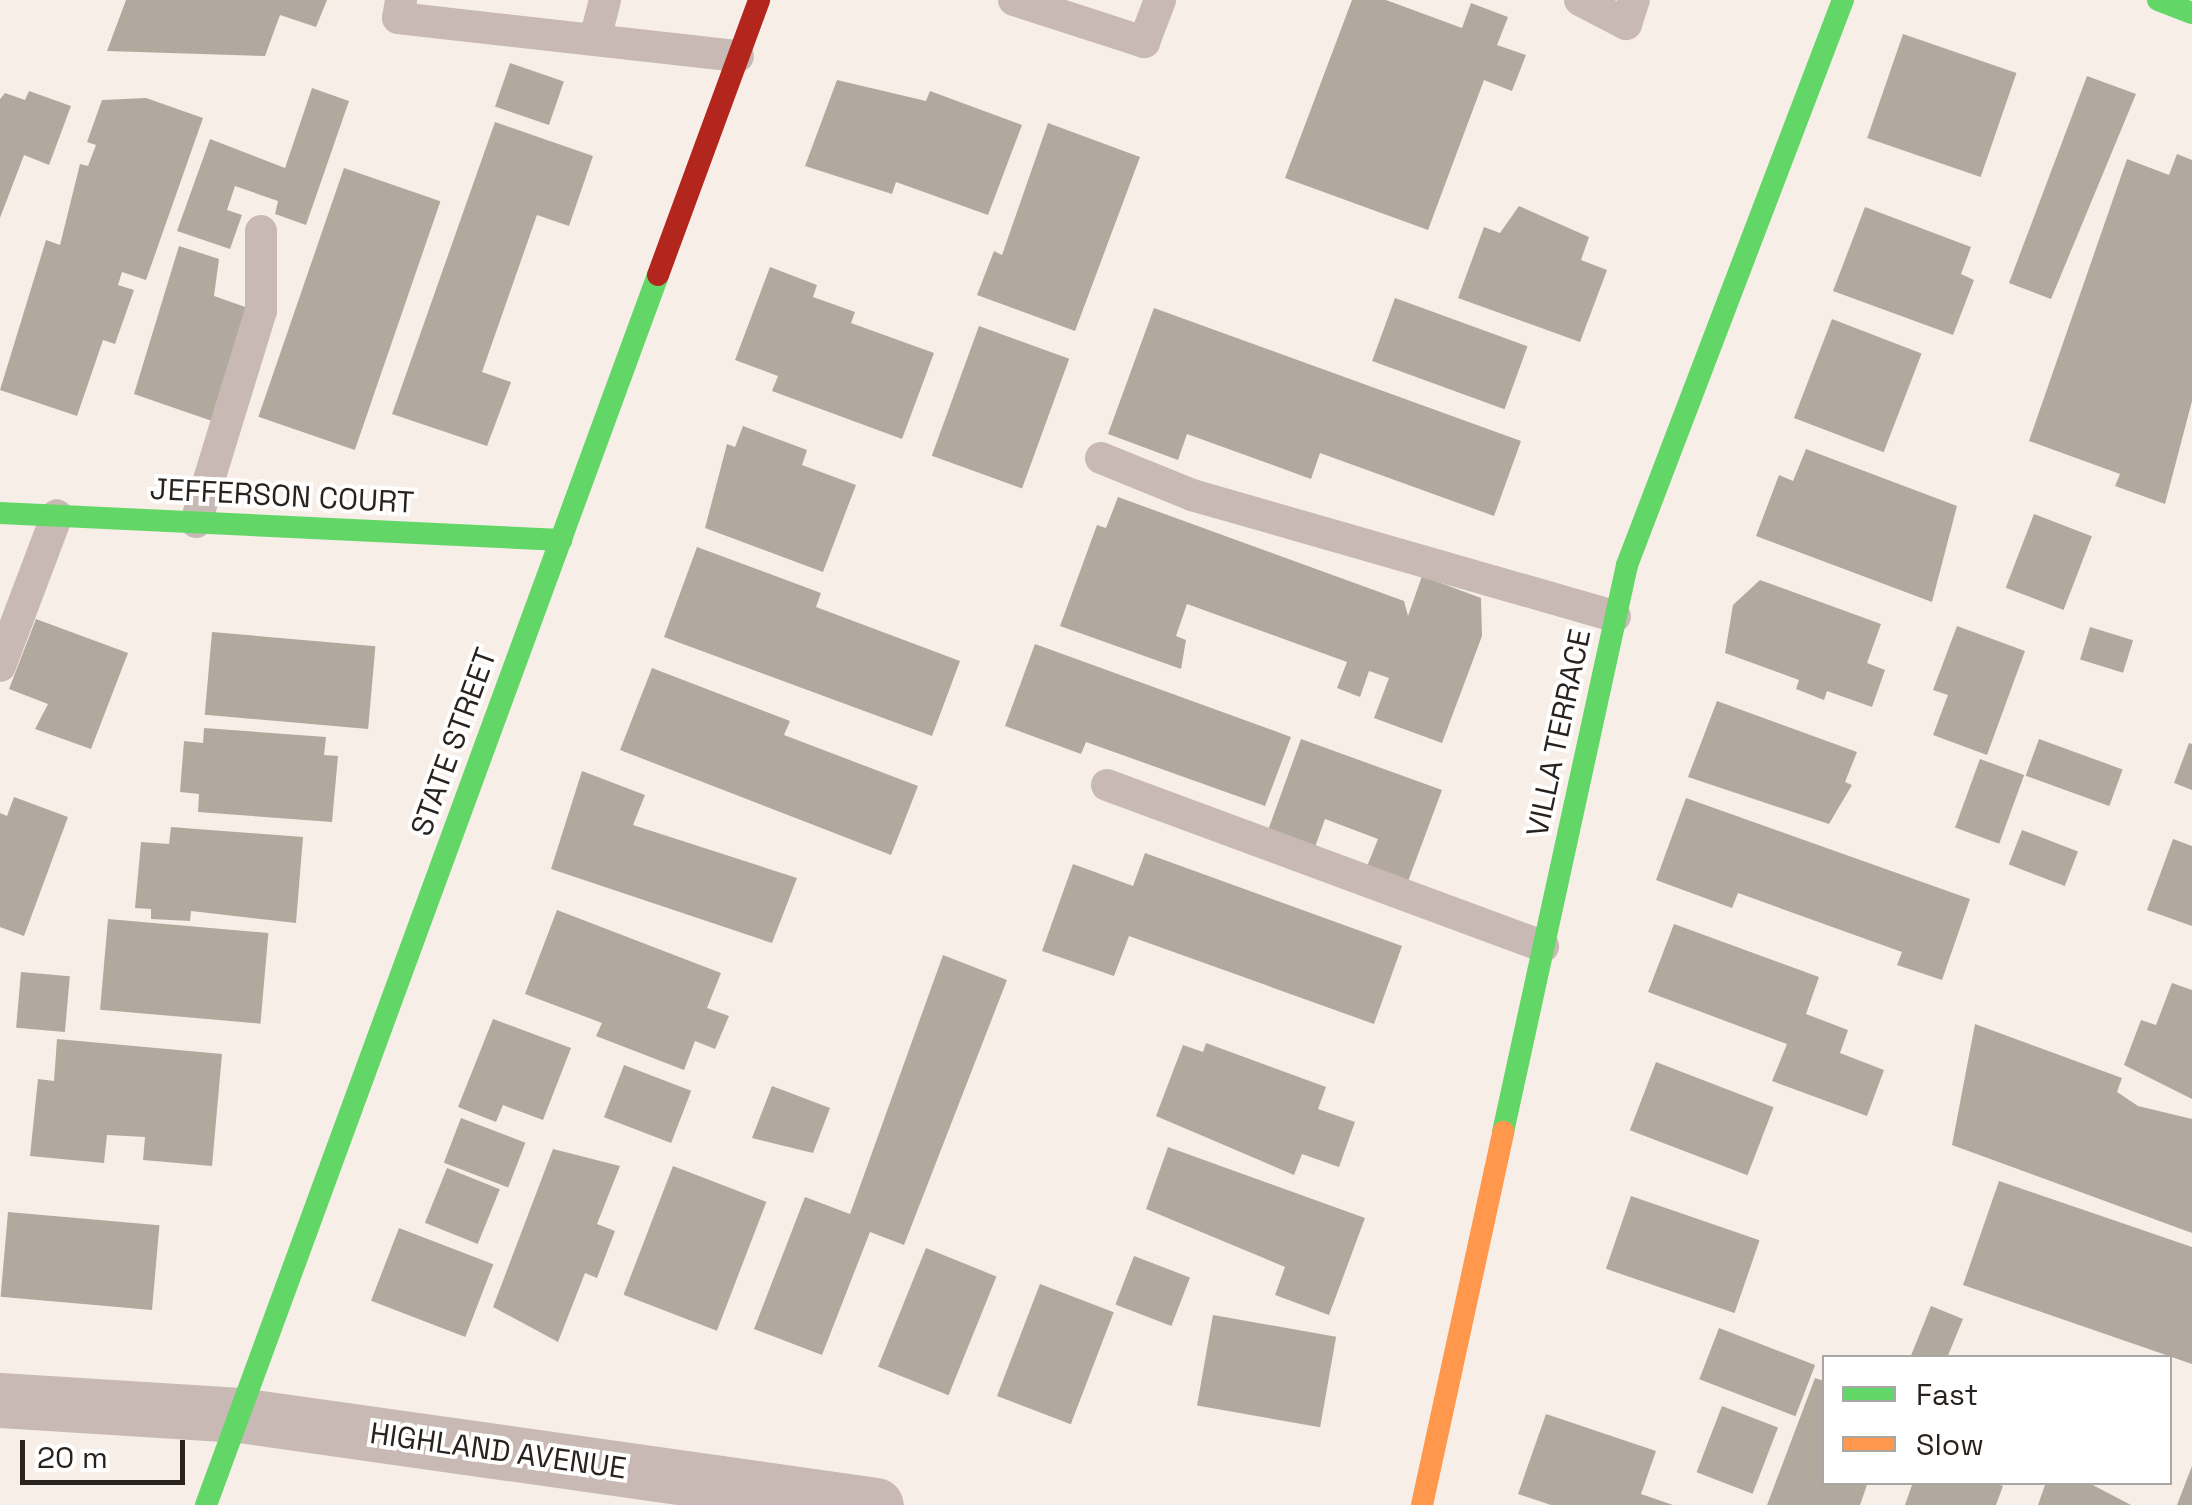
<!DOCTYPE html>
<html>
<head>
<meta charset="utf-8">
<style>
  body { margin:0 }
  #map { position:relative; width:2192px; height:1505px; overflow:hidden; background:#f7eee8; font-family:"Space Grotesk",sans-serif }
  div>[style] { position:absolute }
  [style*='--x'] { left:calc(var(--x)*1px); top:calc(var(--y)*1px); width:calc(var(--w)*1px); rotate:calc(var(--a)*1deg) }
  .building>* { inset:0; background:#b2a99e; transform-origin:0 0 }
  .lane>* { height:32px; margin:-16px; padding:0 16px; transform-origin:16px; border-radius:16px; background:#c8b9b4 }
  .street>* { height:55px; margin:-27.5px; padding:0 27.5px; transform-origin:27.5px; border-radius:27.5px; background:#c8b9b4 }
  .fast>* { height:22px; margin:-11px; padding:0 11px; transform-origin:11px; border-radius:11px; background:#63d668 }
  .slow>* { height:22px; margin:-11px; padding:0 11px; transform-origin:11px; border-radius:11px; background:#ff974d }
  .jam>* { height:22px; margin:-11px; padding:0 11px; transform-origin:11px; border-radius:11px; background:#b3261e }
  span { translate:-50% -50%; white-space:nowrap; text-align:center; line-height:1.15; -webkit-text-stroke:8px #fff; paint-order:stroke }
  .street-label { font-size:30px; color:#29231f }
  .legend { position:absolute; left:1822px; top:1355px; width:350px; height:130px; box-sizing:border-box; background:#fff; border:2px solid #a9a7a5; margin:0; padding:12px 18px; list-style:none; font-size:30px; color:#29231f }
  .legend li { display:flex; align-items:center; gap:20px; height:50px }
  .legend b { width:50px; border:2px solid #a9a7a5 }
  .scale { position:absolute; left:20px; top:1440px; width:165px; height:45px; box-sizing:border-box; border:5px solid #29231f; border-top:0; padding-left:12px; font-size:30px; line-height:35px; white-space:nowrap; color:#29231f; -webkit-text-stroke:8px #fff; paint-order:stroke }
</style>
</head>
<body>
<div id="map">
  <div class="building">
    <div style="clip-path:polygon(126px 0,327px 0,316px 27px,280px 15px,265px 56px,107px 51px)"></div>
    <div style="clip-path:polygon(1352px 0,1386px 0,1462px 28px,1471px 3px,1508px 17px,1497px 45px,1526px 55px,1512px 91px,1484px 80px,1428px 230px,1285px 178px)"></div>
    <div style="left:1903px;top:34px;width:120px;height:110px;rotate:19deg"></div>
    <div style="left:510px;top:63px;width:57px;height:46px;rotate:19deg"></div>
    <div style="clip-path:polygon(2087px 76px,2136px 94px,2051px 299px,2009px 283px)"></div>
    <div style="clip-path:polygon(837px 80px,926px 101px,930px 91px,1022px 125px,988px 215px,896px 182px,892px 194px,805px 166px)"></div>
    <div style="clip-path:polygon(312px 88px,349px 101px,306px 225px,275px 214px,278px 201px,235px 186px,227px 210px,242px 215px,230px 249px,177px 231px,210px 139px,285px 168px)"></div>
    <div style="clip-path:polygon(29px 91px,71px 106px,49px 165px,24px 155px,0 218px,0 99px,5px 93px,25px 100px)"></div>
    <div style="clip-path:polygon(146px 98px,203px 118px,146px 280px,122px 272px,118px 285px,134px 290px,115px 344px,103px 340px,77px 416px,0 390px,46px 240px,60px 245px,80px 164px,88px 166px,96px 145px,87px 142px,102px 100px)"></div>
    <div style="clip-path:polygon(495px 122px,593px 156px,569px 226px,537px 215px,482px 372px,511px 382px,487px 446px,392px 414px)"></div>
    <div style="clip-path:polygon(1048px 123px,1140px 157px,1075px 331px,977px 295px,994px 251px,1002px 255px)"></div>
    <div style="clip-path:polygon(2177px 154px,2192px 160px,2192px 401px,2165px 504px,2115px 486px,2120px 474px,2029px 441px,2127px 159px,2169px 175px)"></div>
    <div style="left:344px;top:168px;width:102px;height:263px;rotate:19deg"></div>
    <div style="clip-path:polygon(1519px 206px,1589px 237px,1581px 260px,1607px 270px,1580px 342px,1458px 298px,1484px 227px,1500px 233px)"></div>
    <div style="clip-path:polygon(1865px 207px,1971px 247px,1961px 274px,1974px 280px,1953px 335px,1833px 291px)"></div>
    <div style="clip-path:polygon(179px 246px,219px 259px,214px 296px,251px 309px,212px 421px,134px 394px)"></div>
    <div style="clip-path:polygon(770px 267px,817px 285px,813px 297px,855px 312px,851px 323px,934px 353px,902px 439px,772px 391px,778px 376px,735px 360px)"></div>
    <div style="left:1395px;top:298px;width:141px;height:67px;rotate:20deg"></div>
    <div style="clip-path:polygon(1154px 308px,1521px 441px,1494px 516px,1320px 453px,1311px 479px,1187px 434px,1178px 460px,1108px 434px)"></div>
    <div style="left:1832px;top:319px;width:96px;height:106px;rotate:21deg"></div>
    <div style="left:979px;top:326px;width:96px;height:138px;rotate:20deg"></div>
    <div style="clip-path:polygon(743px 426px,807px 450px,802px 465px,856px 485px,823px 572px,705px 528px,727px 444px,735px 447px)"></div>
    <div style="clip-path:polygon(1806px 449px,1957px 506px,1932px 602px,1756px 536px,1779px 475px,1793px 481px)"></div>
    <div style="clip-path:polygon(1118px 497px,1404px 601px,1408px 616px,1422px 576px,1481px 598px,1482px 636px,1442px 743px,1374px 718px,1389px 678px,1369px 671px,1360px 697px,1337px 688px,1347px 662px,1187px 604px,1176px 636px,1186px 640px,1181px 669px,1060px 626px,1097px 525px,1106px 528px)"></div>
    <div style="left:2034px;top:514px;width:62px;height:79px;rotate:21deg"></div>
    <div style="clip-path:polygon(697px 547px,821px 593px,816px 607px,960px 661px,932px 736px,664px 637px)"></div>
    <div style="clip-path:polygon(1760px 580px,1881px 624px,1867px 663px,1885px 670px,1872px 707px,1827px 691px,1824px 700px,1796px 689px,1799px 680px,1725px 653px,1733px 605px)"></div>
    <div style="clip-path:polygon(36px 619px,128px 653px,91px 749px,35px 729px,48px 704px,9px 689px)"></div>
    <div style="clip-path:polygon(1957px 626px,2025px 651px,1987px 755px,1933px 735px,1948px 695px,1933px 690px)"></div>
    <div style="left:2090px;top:627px;width:45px;height:34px;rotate:17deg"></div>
    <div style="left:212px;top:632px;width:164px;height:83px;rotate:5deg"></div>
    <div style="clip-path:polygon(1035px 644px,1291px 737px,1265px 806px,1086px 742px,1081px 754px,1005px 726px)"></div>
    <div style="clip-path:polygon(652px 668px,790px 721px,784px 735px,918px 786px,891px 855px,620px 750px)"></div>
    <div style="clip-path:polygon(1717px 701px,1857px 752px,1845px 782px,1852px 785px,1829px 824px,1688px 777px)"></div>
    <div style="clip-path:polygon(204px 728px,326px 737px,324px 755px,338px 756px,332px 822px,198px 812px,199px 794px,180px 792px,184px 741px,203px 743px)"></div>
    <div style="clip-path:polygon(1301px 739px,1442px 790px,1407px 884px,1366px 869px,1378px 839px,1325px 819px,1314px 850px,1267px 833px)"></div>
    <div style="left:2039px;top:739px;width:89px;height:39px;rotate:20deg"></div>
    <div style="clip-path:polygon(2189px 743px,2192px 744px,2192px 790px,2174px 783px)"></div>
    <div style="left:1980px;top:759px;width:47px;height:73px;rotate:20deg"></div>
    <div style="clip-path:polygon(582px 771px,645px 795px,633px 825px,797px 878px,772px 943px,551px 869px)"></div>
    <div style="clip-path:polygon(14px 797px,68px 817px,24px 936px,0 927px,0 813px,7px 816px)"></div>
    <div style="clip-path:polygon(1686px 798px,1970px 899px,1942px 980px,1897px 965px,1902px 952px,1738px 893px,1732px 908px,1656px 880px)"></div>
    <div style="clip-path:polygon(171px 827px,303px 837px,296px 923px,191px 911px,190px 921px,151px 919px,151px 909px,135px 908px,141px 842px,169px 844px)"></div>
    <div style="left:2022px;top:830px;width:60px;height:37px;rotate:21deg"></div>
    <div style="clip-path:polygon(2173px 839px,2192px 846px,2192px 926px,2147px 910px)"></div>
    <div style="clip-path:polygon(1145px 853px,1402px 946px,1374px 1024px,1129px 936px,1114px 976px,1042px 951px,1073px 864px,1133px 886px)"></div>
    <div style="clip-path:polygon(557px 910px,721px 973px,707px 1008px,729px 1016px,715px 1049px,695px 1041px,684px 1070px,596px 1036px,602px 1023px,525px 994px)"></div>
    <div style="left:108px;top:919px;width:161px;height:91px;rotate:5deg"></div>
    <div style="clip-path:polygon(1674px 924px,1819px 977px,1806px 1014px,1848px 1030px,1840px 1053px,1884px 1070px,1867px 1116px,1772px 1081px,1787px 1044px,1648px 992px)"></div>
    <div style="clip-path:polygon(943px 955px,1007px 980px,904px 1245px,870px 1232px,822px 1355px,754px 1329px,805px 1197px,850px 1214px)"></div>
    <div style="left:21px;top:972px;width:49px;height:56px;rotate:5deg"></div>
    <div style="clip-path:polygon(2172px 983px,2192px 990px,2192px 1099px,2124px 1065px,2141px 1020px,2156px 1025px)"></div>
    <div style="clip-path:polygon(493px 1019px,571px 1048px,543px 1120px,503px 1105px,496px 1122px,458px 1107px)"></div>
    <div style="clip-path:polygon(1975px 1024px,2122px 1078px,2117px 1092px,2138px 1106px,2192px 1119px,2192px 1233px,1952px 1145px)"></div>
    <div style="clip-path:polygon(57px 1039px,222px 1054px,212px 1166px,143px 1160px,145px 1137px,107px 1135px,104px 1163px,30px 1156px,38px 1079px,54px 1081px)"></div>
    <div style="clip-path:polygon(1206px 1043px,1326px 1087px,1318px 1109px,1355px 1122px,1339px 1167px,1302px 1154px,1294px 1175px,1156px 1116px,1183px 1045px,1203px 1052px)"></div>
    <div style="left:1656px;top:1062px;width:126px;height:73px;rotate:21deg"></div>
    <div style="left:624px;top:1065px;width:72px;height:56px;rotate:21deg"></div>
    <div style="clip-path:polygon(772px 1086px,830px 1108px,813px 1153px,752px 1138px)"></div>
    <div style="left:461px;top:1118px;width:69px;height:48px;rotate:21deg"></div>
    <div style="clip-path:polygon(1168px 1147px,1365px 1218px,1329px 1315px,1275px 1295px,1285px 1267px,1146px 1209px)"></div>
    <div style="clip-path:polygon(553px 1149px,620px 1166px,597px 1224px,615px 1231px,597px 1278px,585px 1273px,558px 1342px,493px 1307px)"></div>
    <div style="left:673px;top:1166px;width:100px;height:138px;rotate:21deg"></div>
    <div style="left:447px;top:1168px;width:57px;height:59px;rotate:22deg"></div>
    <div style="clip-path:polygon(1999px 1181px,2192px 1247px,2192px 1364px,1963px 1285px)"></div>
    <div style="left:1631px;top:1196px;width:136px;height:77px;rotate:19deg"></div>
    <div style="left:8px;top:1212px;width:152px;height:85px;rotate:5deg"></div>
    <div style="left:399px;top:1228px;width:101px;height:78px;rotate:21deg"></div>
    <div style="left:926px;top:1248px;width:76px;height:128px;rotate:22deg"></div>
    <div style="left:1134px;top:1256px;width:60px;height:52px;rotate:21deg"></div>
    <div style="left:1040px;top:1284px;width:79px;height:120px;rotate:21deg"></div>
    <div style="clip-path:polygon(1931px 1306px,1963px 1319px,1947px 1358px,1910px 1358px)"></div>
    <div style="left:1213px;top:1315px;width:125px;height:92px;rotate:10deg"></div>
    <div style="left:1719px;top:1328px;width:103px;height:55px;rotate:21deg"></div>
    <div style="clip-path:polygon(1815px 1378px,1824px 1381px,1824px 1482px,1868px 1482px,1860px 1505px,1767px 1505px)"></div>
    <div style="left:1722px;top:1406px;width:60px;height:71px;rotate:21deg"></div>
    <div style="clip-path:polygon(1546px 1414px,1656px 1451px,1641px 1494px,1673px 1505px,1551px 1505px,1518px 1494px)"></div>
    <div style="clip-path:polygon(2192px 1466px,2192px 1505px,2177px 1505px)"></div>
    <div style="clip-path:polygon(1913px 1482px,1993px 1482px,2003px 1486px,1996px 1505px,1905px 1505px)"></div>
    <div style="clip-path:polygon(2046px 1482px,2087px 1482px,2131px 1505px,2038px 1505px)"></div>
  </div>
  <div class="lane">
    <div style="--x:401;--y:0;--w:18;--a:99"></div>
    <div style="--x:398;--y:18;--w:342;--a:6.4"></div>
    <div style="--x:1014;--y:0;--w:137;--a:17.9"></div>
    <div style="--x:1144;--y:42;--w:45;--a:-69.1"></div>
    <div style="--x:1580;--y:0;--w:52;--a:27.6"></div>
    <div style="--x:1626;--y:24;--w:25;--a:-72"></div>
    <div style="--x:595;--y:39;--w:40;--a:-75.6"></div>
    <div style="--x:1101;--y:458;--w:98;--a:22.1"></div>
    <div style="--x:1192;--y:495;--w:440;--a:16"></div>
    <div style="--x:196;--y:522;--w:221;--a:-72.9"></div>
    <div style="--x:261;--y:311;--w:80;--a:-90"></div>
    <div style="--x:0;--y:666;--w:161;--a:-69.3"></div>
    <div style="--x:1107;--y:785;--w:465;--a:20.3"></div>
  </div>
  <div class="street">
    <div style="--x:0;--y:1400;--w:240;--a:3.6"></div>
    <div style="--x:240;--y:1415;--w:642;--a:8.05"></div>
  </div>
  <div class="fast">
    <div style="--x:2158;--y:0;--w:36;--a:21"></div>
    <div style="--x:0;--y:513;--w:562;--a:2.76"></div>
    <div style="--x:1503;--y:1132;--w:580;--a:-77.66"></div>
    <div style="--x:1627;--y:565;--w:605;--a:-69.08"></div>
    <div style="--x:206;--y:1505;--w:1310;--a:-69.82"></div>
  </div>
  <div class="slow">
    <div style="--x:1422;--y:1505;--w:382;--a:-77.7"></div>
  </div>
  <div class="jam">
    <div style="--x:658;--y:275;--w:293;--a:-69.8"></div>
  </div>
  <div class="street-label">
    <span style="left:282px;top:496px;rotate:3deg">JEFFERSON COURT</span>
    <span style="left:1559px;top:733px;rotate:-78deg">VILLA TERRACE</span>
    <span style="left:454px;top:742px;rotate:-70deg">STATE STREET</span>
    <span style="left:498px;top:1451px;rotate:8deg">HIGHLAND AVENUE</span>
  </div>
  <ul class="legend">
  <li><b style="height:12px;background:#63d668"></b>Fast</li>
  <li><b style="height:12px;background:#ff974d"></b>Slow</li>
  </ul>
  <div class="scale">20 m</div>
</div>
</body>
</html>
